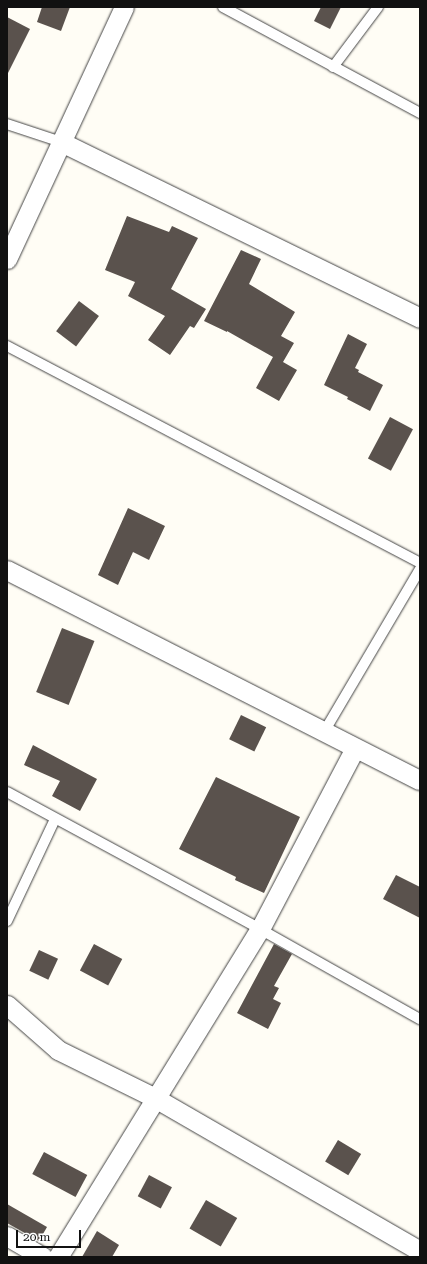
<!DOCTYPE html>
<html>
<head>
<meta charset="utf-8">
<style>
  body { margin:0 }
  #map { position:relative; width:427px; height:1264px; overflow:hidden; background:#fffdf5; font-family:"Roboto Serif",serif }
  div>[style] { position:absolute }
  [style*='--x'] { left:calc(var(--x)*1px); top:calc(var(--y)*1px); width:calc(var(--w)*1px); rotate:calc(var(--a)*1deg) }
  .building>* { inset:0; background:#5a524d; transform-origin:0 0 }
  .roads { filter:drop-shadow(0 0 1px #444) drop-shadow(0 0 1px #444) }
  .lane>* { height:10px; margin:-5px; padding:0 5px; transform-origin:5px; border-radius:5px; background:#fff }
  .street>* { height:19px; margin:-9.5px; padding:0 9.5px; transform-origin:9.5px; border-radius:9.5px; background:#fff }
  span { translate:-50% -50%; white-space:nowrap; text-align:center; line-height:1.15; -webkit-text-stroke:4px #fff; paint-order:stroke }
  .frame { position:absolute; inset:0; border:8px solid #111; pointer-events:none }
  .scale { position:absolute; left:16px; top:1230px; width:65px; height:18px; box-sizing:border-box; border:2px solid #111; border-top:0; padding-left:5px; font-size:12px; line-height:14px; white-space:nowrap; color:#111; -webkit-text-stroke:3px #fff; paint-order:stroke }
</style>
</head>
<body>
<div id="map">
  <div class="building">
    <div style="clip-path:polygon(42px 7px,70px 7px,61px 31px,37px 22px)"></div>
    <div style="clip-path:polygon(321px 7px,341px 7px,330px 29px,314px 21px)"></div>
    <div style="clip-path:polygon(7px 17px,30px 29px,7px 75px)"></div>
    <div style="clip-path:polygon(127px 216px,169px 232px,172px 226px,198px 238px,171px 289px,206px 309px,194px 328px,190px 326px,170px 355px,148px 340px,165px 316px,128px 296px,135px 282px,105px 270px)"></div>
    <div style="clip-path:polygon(241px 250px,261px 259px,249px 284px,295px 312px,281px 336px,294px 343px,283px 362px,297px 370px,279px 401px,256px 388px,273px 357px,227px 331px,227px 332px,204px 321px)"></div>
    <div style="left:79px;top:301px;width:25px;height:38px;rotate:37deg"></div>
    <div style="clip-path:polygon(348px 334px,367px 344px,355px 368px,359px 370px,358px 372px,383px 385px,370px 411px,347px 399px,348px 397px,324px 385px)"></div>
    <div style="left:390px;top:417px;width:26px;height:47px;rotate:28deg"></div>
    <div style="clip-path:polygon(128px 508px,165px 526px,149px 560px,133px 552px,118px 585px,98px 575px)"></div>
    <div style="left:62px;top:628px;width:35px;height:69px;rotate:22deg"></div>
    <div style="left:241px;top:715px;width:28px;height:27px;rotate:26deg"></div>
    <div style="clip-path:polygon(33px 745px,97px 779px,80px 811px,52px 796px,60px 781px,24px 765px)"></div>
    <div style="clip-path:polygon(216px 777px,300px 817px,264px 893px,235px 880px,236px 877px,179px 849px)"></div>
    <div style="clip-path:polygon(396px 875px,420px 887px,420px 918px,383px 899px)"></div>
    <div style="left:94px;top:944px;width:32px;height:30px;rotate:28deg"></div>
    <div style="clip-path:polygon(274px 944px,292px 954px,274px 986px,279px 988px,273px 999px,281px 1003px,268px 1029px,237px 1013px)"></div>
    <div style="left:39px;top:950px;width:21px;height:23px;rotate:25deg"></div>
    <div style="left:338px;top:1140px;width:27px;height:25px;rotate:31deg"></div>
    <div style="left:44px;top:1152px;width:49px;height:25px;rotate:28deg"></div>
    <div style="left:149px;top:1175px;width:26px;height:24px;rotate:28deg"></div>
    <div style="left:206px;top:1200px;width:36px;height:33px;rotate:30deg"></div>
    <div style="clip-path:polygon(7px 1204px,47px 1227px,39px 1241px,7px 1223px)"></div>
    <div style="clip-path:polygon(97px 1231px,119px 1245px,112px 1257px,82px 1257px)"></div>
  </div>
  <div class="roads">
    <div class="lane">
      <div style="--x:223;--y:7;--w:224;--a:28.3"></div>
      <div style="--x:333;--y:67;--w:75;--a:-53.1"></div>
      <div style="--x:7;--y:124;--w:57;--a:18.4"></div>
      <div style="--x:7;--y:346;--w:467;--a:27.7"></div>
      <div style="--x:324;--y:732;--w:189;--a:-59.5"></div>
      <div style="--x:7;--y:792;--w:288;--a:28.4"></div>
      <div style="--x:260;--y:929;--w:184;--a:29.4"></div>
      <div style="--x:7;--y:921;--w:113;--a:-64.8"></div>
    </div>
    <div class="street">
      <div style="--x:61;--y:142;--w:400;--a:26.1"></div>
      <div style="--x:7;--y:259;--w:278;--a:-65.1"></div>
      <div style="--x:7;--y:570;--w:463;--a:27"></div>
      <div style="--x:7;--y:1005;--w:68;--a:41.4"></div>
      <div style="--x:58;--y:1050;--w:108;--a:26.3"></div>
      <div style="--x:155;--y:1098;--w:306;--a:30"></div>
      <div style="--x:7;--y:1236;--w:42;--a:30.3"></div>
      <div style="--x:58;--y:1257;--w:385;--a:-58.4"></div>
      <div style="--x:260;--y:929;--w:204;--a:-62.3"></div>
    </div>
  </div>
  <div class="frame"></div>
  <div class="scale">20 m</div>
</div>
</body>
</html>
